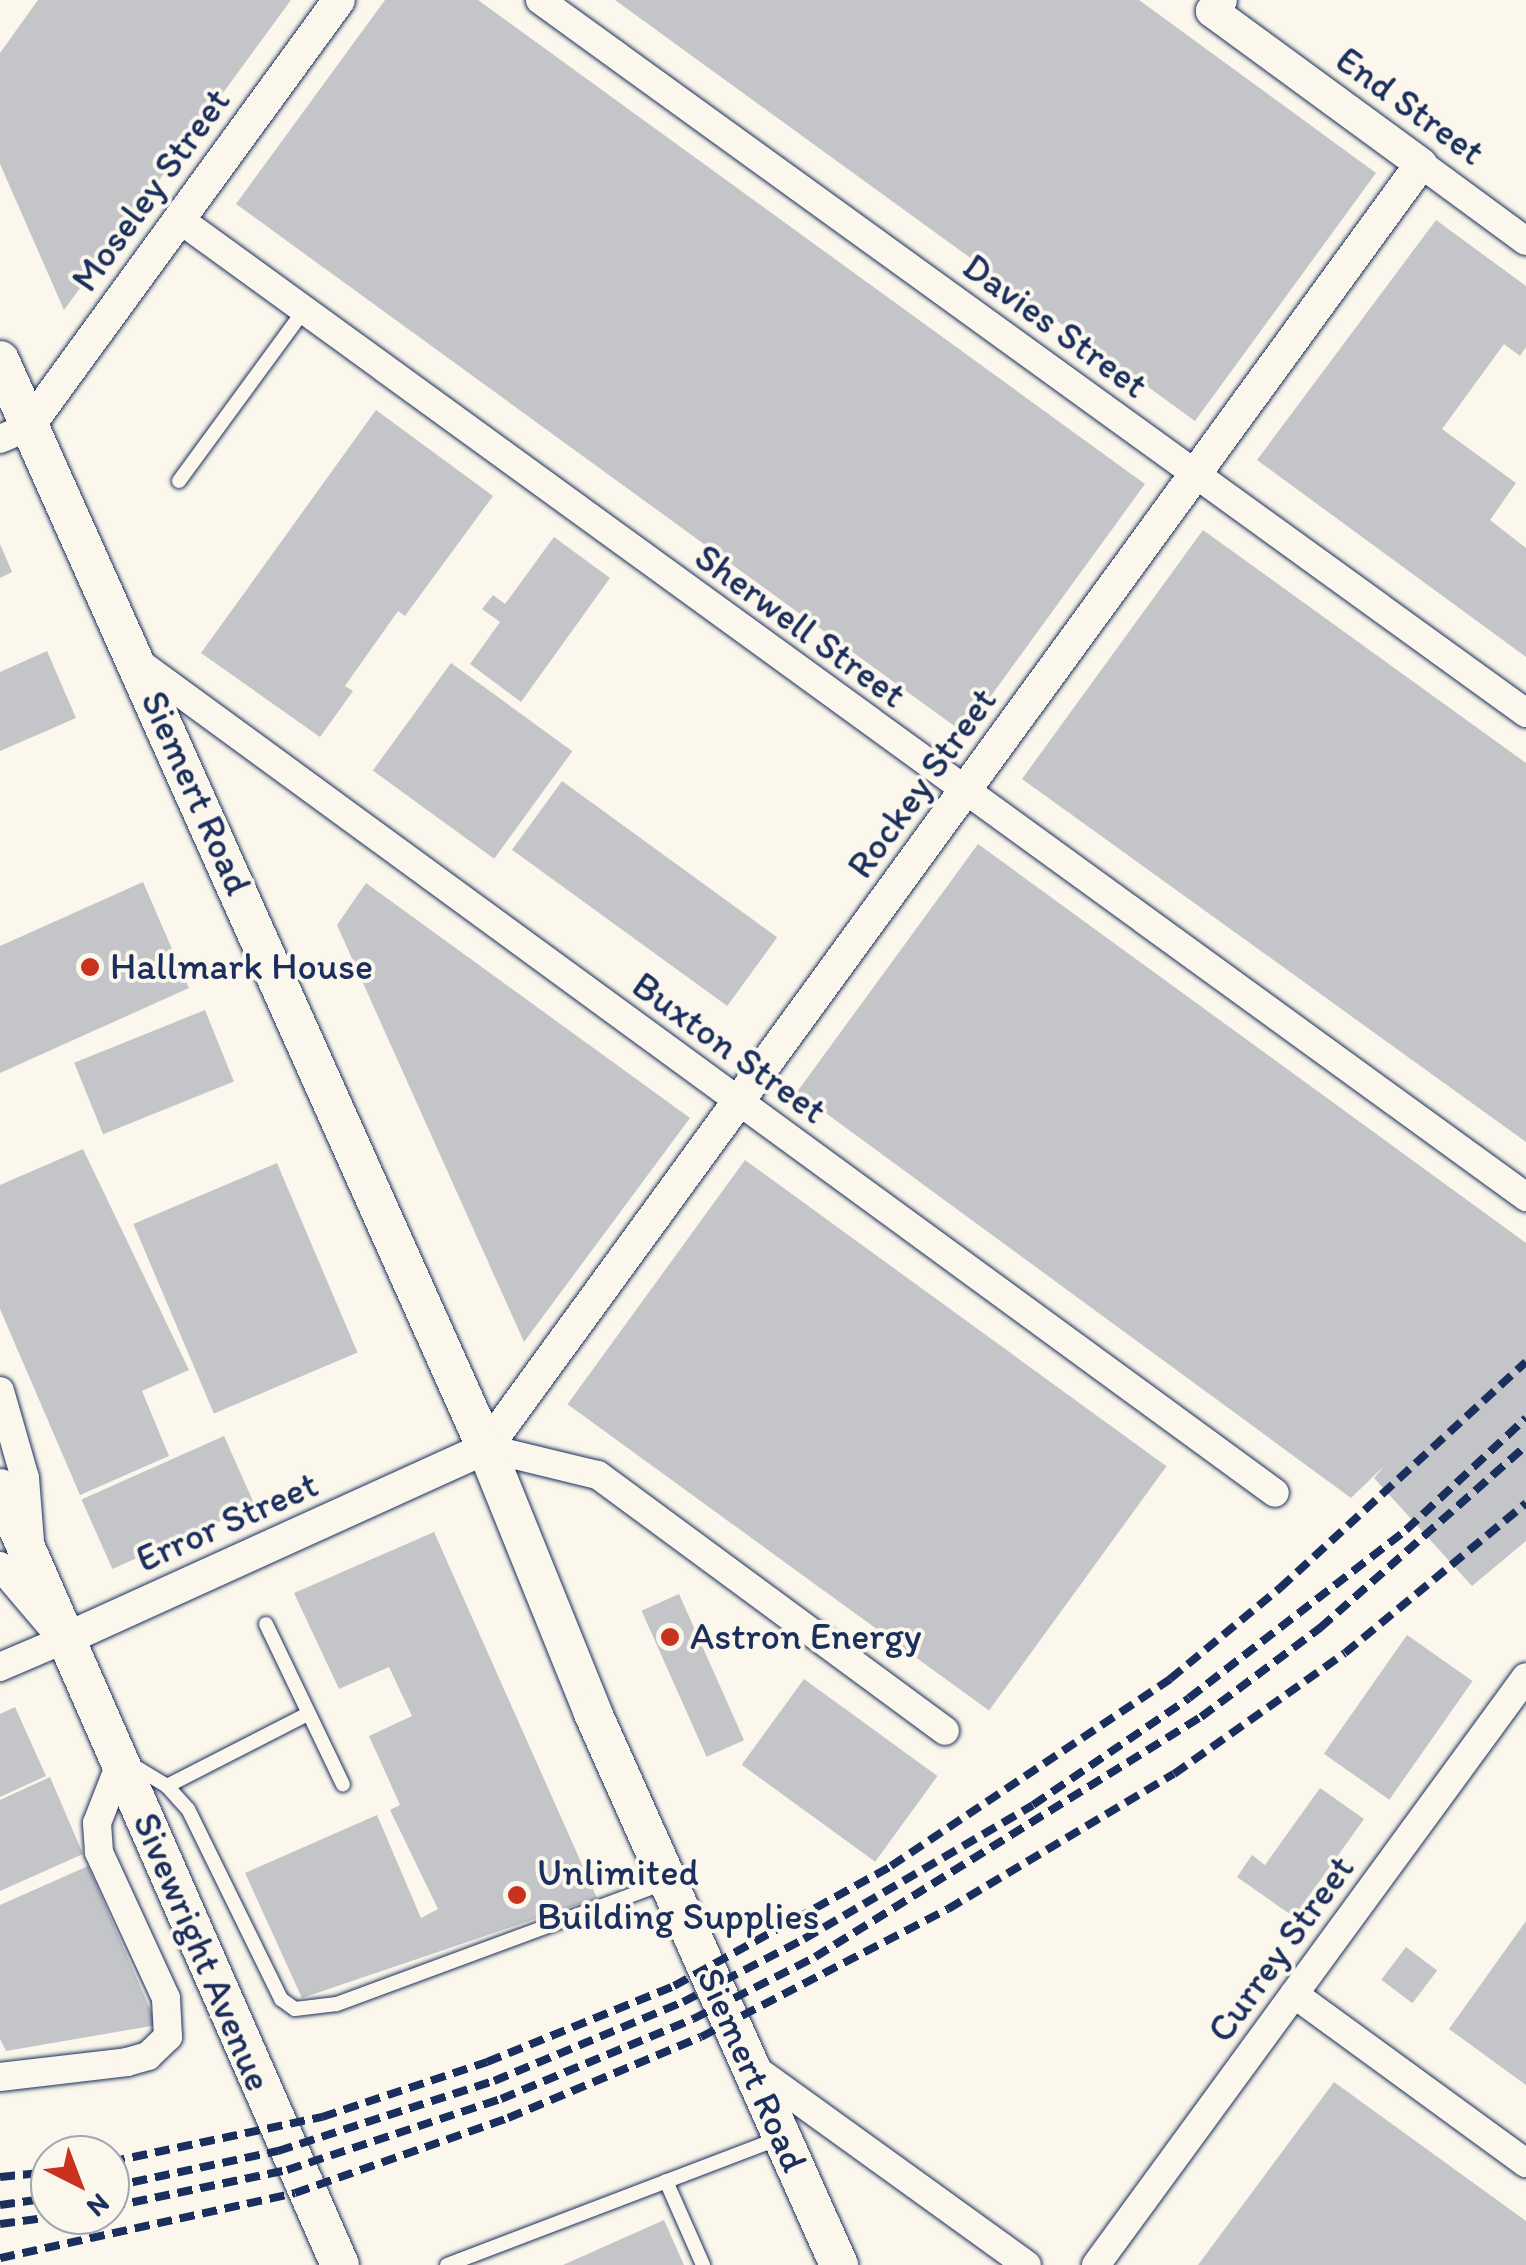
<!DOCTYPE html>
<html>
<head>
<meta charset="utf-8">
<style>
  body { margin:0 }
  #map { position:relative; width:1526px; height:2265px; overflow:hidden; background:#fbf7ec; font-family:Itim,sans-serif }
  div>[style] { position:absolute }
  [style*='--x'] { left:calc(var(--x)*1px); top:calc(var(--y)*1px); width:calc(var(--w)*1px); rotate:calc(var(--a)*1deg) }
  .building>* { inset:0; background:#c3c5c9; transform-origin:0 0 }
  .roads { filter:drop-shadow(0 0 2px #1b2f5e) drop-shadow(0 0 2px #1b2f5e) }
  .service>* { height:14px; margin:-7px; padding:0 7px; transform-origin:7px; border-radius:7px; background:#fbf7ec }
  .minor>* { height:28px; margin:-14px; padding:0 14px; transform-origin:14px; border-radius:14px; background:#fbf7ec }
  .tertiary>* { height:32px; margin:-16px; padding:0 16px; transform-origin:16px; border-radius:16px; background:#fbf7ec }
  .secondary>* { height:38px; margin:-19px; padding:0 19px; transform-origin:19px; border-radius:19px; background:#fbf7ec }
  .rail>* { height:8px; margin-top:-4px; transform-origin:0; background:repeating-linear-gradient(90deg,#1b2f5e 0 15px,transparent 0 23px) }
  .dots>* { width:28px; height:28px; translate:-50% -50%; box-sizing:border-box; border:5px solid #fbf7ec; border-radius:50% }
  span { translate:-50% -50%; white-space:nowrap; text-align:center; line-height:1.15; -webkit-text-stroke:8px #fbf7ec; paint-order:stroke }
  .street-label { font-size:38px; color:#1b2f5e }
  .poi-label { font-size:38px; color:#1b2f5e }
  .left { translate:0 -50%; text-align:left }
  .north { position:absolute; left:30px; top:2135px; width:100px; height:100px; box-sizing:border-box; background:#fbf7ec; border:2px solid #a1a7b3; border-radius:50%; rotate:138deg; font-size:28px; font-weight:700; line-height:40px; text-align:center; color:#1b2f5e }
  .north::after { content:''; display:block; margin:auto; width:35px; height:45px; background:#c8321e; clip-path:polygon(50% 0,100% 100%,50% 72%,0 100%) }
</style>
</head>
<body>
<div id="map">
  <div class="building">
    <div style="clip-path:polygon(38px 0,291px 0,64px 310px,0 164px,0 53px)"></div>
    <div style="clip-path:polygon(385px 0,478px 0,1145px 484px,964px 733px,236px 204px)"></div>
    <div style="clip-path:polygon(615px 0,1139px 0,1376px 173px,1195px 421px)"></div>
    <div style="clip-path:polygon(1436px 220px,1526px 286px,1526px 347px,1520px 356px,1504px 344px,1442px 429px,1516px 483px,1490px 520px,1526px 548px,1526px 657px,1257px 460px)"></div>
    <div style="clip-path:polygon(376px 410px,493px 496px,405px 616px,398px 611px,345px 686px,353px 691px,320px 737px,201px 653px)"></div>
    <div style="clip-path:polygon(1203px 530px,1526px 763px,1526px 1142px,1022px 779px)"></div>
    <div style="clip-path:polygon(554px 537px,610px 578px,521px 702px,470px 664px,500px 622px,482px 609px,493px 595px,505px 604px)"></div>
    <div style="clip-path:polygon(0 544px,12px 572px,0 578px)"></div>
    <div style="clip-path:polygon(47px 651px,76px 718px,0 751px,0 672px)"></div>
    <div style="left:451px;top:663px;width:150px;height:133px;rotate:36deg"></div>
    <div style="left:562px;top:781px;width:266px;height:85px;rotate:36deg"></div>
    <div style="clip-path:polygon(978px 844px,1526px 1243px,1526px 1541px,1472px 1586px,1374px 1478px,1384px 1466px,1351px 1498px,797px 1092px)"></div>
    <div style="clip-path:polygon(143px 882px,189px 988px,0 1073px,0 946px)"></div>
    <div style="clip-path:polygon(366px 883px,690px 1118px,524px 1342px,337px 925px)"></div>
    <div style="left:205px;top:1010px;width:77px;height:141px;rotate:68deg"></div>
    <div style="clip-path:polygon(83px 1149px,189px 1370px,142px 1391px,169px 1456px,80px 1495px,0 1309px,0 1185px)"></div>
    <div style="left:745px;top:1160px;width:521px;height:302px;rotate:36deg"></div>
    <div style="left:277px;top:1163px;width:206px;height:156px;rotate:67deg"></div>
    <div style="left:224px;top:1436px;width:76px;height:156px;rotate:66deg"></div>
    <div style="clip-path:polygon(434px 1532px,597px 1898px,302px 1998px,245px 1873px,377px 1815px,421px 1918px,438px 1909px,390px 1810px,400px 1805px,369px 1736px,412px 1716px,389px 1667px,339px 1689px,294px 1593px)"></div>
    <div style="left:679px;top:1594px;width:160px;height:41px;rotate:66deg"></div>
    <div style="left:1407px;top:1635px;width:80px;height:145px;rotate:35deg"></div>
    <div style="left:804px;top:1679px;width:165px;height:106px;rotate:36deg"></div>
    <div style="clip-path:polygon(15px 1707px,46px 1776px,0 1797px,0 1714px)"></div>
    <div style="clip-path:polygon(50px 1777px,83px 1854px,0 1891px,0 1800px)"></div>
    <div style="clip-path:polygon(1320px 1788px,1364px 1819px,1294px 1917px,1237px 1877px,1252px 1855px,1265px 1865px)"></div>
    <div style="clip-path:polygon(88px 1866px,157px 2025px,6px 2051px,0 2039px,0 1905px)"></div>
    <div style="clip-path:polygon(1526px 1921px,1526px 2085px,1449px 2029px)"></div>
    <div style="left:1406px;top:1947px;width:39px;height:41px;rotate:37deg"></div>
    <div style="clip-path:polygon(1334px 2082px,1526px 2221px,1526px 2265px,1198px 2265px)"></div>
    <div style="clip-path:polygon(664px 2220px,684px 2265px,563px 2265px)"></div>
  </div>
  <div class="roads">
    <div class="service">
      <div style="--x:179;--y:481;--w:212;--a:-53.8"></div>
      <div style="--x:266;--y:1624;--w:178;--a:64.4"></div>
      <div style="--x:129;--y:1763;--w:44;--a:31.2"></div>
      <div style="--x:167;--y:1786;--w:31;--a:48"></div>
      <div style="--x:188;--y:1809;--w:212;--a:63.9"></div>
      <div style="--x:281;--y:1999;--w:17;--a:36"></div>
      <div style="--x:295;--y:2009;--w:42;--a:-6.8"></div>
      <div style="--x:337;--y:2004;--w:352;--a:-20.3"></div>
      <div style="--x:167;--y:1786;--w:158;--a:-27.1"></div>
      <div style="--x:666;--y:2181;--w:92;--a:66.2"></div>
      <div style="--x:447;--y:2265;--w:359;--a:-20.9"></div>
    </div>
    <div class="minor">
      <div style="--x:540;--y:0;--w:1217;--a:35.87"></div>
      <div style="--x:1421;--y:164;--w:130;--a:36.3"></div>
      <div style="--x:179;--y:219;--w:1665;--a:35.98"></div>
      <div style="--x:0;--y:439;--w:30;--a:-23"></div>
      <div style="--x:138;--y:662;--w:1408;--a:36.16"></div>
      <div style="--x:0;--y:1391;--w:91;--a:74"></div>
      <div style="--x:25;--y:1478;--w:63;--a:85.5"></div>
      <div style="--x:486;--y:1448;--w:115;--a:13.6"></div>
      <div style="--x:598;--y:1475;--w:431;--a:36.4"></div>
      <div style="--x:0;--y:1566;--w:97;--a:49.6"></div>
      <div style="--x:63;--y:1640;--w:69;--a:156.8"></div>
      <div style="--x:1294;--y:1994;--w:287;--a:36.1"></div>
      <div style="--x:751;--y:2066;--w:340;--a:35.8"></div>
      <div style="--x:0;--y:2077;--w:128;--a:-6.7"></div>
      <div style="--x:127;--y:2062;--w:22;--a:-16"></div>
      <div style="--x:148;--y:2056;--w:28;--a:-44"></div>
      <div style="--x:168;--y:2037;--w:39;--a:-93"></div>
      <div style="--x:166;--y:1998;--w:161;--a:-114.7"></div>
      <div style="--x:99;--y:1852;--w:29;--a:-94"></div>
      <div style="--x:97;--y:1823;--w:69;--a:-68.7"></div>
      <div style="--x:1096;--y:2265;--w:728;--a:-53.82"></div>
    </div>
    <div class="tertiary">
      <div style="--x:28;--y:427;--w:528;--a:-53.93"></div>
      <div style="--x:63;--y:1640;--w:465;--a:-24.4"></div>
      <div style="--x:486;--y:1448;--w:1588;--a:-53.94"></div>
      <div style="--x:1421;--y:164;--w:259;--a:-143.8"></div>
      <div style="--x:1212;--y:11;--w:14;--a:-51"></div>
    </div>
    <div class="secondary">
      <div style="--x:0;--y:360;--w:1192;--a:65.93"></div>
      <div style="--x:486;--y:1448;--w:284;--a:68"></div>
      <div style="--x:592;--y:1711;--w:607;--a:65.97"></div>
      <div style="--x:0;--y:1488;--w:848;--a:66.37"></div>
    </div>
  </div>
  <div class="rail">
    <div style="--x:110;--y:2162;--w:217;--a:-12"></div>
    <div style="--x:322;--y:2117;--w:174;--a:-18.4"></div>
    <div style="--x:487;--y:2062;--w:202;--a:-22.1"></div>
    <div style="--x:674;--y:1986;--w:248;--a:-28.9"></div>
    <div style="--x:891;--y:1866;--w:336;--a:-33.8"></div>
    <div style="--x:1170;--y:1679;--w:143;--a:-39.6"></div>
    <div style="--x:1280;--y:1588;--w:334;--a:-42.6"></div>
    <div style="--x:0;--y:2177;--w:50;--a:-5.7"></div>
    <div style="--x:110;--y:2187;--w:172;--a:-12.1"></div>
    <div style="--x:278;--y:2151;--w:227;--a:-18"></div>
    <div style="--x:494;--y:2081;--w:205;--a:-22.7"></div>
    <div style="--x:683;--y:2002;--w:136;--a:-27.5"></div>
    <div style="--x:804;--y:1939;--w:265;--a:-30.3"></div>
    <div style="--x:1033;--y:1805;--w:189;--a:-34.4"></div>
    <div style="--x:1189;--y:1698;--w:274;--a:-37.7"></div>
    <div style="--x:1406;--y:1530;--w:164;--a:-43"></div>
    <div style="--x:0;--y:2205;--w:50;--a:-8"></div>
    <div style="--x:110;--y:2207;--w:181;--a:-11.8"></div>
    <div style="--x:287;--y:2170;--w:225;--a:-18.4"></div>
    <div style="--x:501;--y:2099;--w:208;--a:-22.6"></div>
    <div style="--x:693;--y:2019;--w:137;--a:-26.9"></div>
    <div style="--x:815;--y:1957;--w:455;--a:-31.9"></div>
    <div style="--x:1201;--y:1717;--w:149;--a:-36.8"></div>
    <div style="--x:1320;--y:1628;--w:275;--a:-41.5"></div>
    <div style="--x:0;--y:2224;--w:68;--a:-7.7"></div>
    <div style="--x:0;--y:2258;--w:302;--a:-12.4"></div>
    <div style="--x:295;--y:2193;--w:226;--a:-19.4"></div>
    <div style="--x:508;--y:2118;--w:209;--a:-22.8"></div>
    <div style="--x:701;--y:2037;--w:278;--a:-27.4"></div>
    <div style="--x:948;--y:1909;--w:263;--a:-30.9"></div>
    <div style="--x:1174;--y:1774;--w:209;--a:-35.3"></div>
    <div style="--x:1345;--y:1653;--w:235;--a:-39.6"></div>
  </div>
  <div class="dots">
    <div style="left:90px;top:967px;background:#c8321e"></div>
    <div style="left:670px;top:1637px;background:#c8321e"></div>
    <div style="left:517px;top:1895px;background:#c8321e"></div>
  </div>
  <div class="street-label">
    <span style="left:1410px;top:106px;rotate:36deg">End Street</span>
    <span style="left:151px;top:190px;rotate:-54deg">Moseley Street</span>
    <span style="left:1055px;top:326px;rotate:36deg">Davies Street</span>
    <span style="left:800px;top:626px;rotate:36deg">Sherwell Street</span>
    <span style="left:922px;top:783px;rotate:-54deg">Rockey Street</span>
    <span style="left:196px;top:793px;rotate:66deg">Siemert Road</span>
    <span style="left:729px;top:1048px;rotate:36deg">Buxton Street</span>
    <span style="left:227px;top:1522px;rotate:-24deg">Error Street</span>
    <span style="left:1281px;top:1949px;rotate:-54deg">Currey Street</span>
    <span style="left:202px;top:1952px;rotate:67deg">Sivewright Avenue</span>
    <span style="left:752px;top:2070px;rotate:66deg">Siemert Road</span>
  </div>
  <div class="poi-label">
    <span class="left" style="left:110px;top:967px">Hallmark House</span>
    <span class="left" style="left:690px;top:1637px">Astron Energy</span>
    <span class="left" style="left:537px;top:1895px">Unlimited<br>Building Supplies</span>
  </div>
  <div class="north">N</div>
</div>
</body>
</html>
